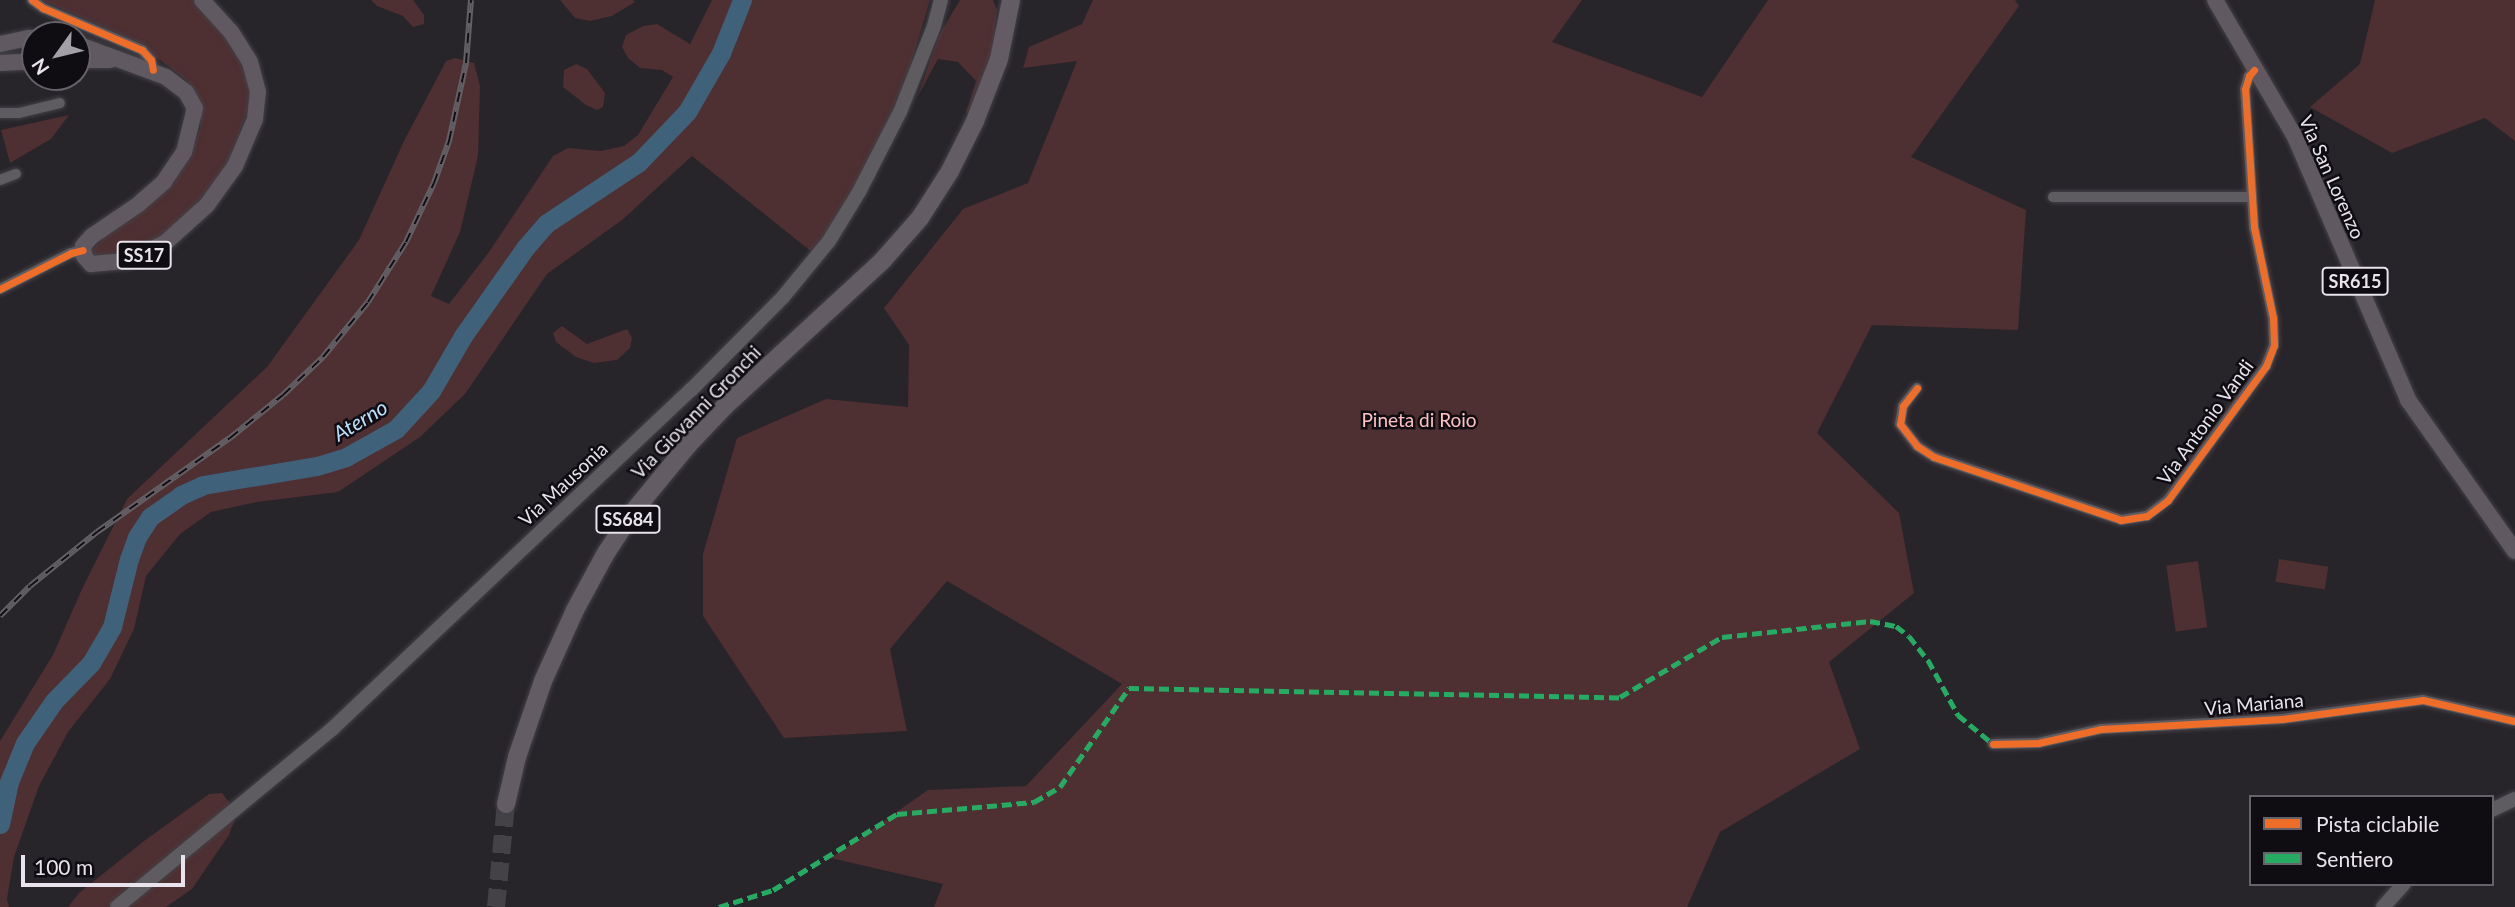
<!DOCTYPE html>
<html>
<head>
<meta charset="utf-8">
<style>
  body { margin:0 }
  #map { position:relative; width:2515px; height:907px; overflow:hidden; background:#27242a; font-family:Lato,sans-serif }
  div>[style] { position:absolute }
  [style*='--x'] { left:calc(var(--x)*1px); top:calc(var(--y)*1px); width:calc(var(--w)*1px); rotate:calc(var(--a)*1deg) }
  .green>* { inset:0; background:#4e2f32; transform-origin:0 0 }
  .river>* { height:19px; margin:-9.5px; padding:0 9.5px; transform-origin:9.5px; border-radius:9.5px; background:#40617a }
  .trunk-tunnel>* { height:18px; margin-top:-9px; transform-origin:0; background:repeating-linear-gradient(90deg,#444147 0 18px,transparent 0 27px) }
  .roads { filter:drop-shadow(0 0 2px #434146) drop-shadow(0 0 2px #434146) }
  .minor>* { height:10px; margin:-5px; padding:0 5px; transform-origin:5px; border-radius:5px; background:#5f5c61 }
  .secondary>* { height:14px; margin:-7px; padding:0 7px; transform-origin:7px; border-radius:7px; background:#5f5c61 }
  .primary>* { height:16px; margin:-8px; padding:0 8px; transform-origin:8px; border-radius:8px; background:#605961 }
  .trunk>* { height:18px; margin:-9px; padding:0 9px; transform-origin:9px; border-radius:9px; background:#645c64 }
  .rail>* { height:6px; margin-top:-3px; transform-origin:0; background:repeating-linear-gradient(90deg,#0f0c12 0 10px,#626065 0 20px); box-sizing:border-box; border-block:2px solid #626065 }
  .quiet>* { height:5px; margin-top:-2.5px; transform-origin:0; background:repeating-linear-gradient(90deg,#26ab63 0 10px,transparent 0 15px) }
  .cycleway>* { height:7px; margin:-3.5px; padding:0 3.5px; transform-origin:3.5px; border-radius:3.5px; background:#ee6e29 }
  span { translate:-50% -50%; white-space:nowrap; text-align:center; line-height:1.15; -webkit-text-stroke:5px #0f0c12; paint-order:stroke }
  .shield-label span { padding:2px 5px; background:#0f0c12; border:2px solid; border-radius:5px; -webkit-text-stroke-width:0 }
  .shield-label { font-size:18px; color:#e8e3ec; font-weight:700 }
  .street-label { font-size:19px; color:#e8e3ec }
  .park-label { font-size:19px; color:#fec0c1 }
  .water-label { font-size:21px; color:#bde1fd; font-style:italic }
  .legend { position:absolute; left:2249px; top:795px; width:245px; height:91px; box-sizing:border-box; background:#0f0c12; border:2px solid #666269; margin:0; padding:9px 12px; list-style:none; font-size:21px; color:#e8e3ec }
  .legend li { display:flex; align-items:center; gap:14px; height:35px }
  .legend b { width:35px; border:2px solid #666269 }
  .north { position:absolute; left:21px; top:21px; width:70px; height:70px; box-sizing:border-box; background:#0f0c12; border:2px solid #666269; border-radius:50%; rotate:236deg; font-size:19px; font-weight:700; line-height:28px; text-align:center; color:#e8e3ec }
  .north::after { content:''; display:block; margin:auto; width:24px; height:32px; background:#a4a0a8; clip-path:polygon(50% 0,100% 100%,50% 72%,0 100%) }
  .scale { position:absolute; left:21px; top:855px; width:164px; height:32px; box-sizing:border-box; border:4px solid #e8e3ec; border-top:0; padding-left:9px; font-size:21px; line-height:24px; white-space:nowrap; color:#e8e3ec; -webkit-text-stroke:5px #0f0c12; paint-order:stroke }
</style>
</head>
<body>
<div id="map">
  <div class="green">
    <div style="clip-path:polygon(41px 0,193px 0,227px 38px,244px 65px,250px 95px,249px 109px,228px 162px,214px 184px,183px 218px,156px 240px,124px 254px,94px 256px,91px 251px,194px 144px,200px 129px,201px 111px,195px 92px,185px 79px,136px 42px)"></div>
    <div style="clip-path:polygon(371px 0,413px 0,424px 15px,424px 24px,413px 27px,403px 16px,377px 6px)"></div>
    <div style="clip-path:polygon(560px 0,633px 0,635px 2px,612px 16px,590px 21px,575px 18px)"></div>
    <div style="clip-path:polygon(712px 0,930px 0,908px 74px,881px 136px,852px 193px,813px 253px,692px 156px,622px 220px,547px 274px,465px 394px,420px 437px,338px 492px,257px 502px,211px 512px,180px 534px,146px 576px,134px 629px,110px 679px,68px 732px,39px 786px,14px 857px,7px 899px,9px 907px,0 907px,0 741px,53px 655px,82px 589px,127px 499px,267px 367px,359px 240px,404px 141px,446px 61px,455px 58px,474px 63px,480px 86px,478px 156px,460px 232px,431px 296px,449px 304px,489px 252px,553px 156px,568px 148px,600px 151px,624px 146px,638px 135px,673px 77px,662px 70px,640px 68px,628px 58px,622px 47px,626px 35px,643px 26px,657px 24px,690px 44px)"></div>
    <div style="clip-path:polygon(960px 0,993px 0,997px 10px,992px 58px,974px 108px,966px 113px,976px 81px,958px 62px,938px 59px,918px 96px,939px 35px)"></div>
    <div style="clip-path:polygon(1093px 0,1582px 0,1552px 42px,1702px 97px,1768px 0,2015px 0,2019px 6px,1911px 157px,2026px 210px,2018px 330px,1872px 325px,1817px 433px,1899px 513px,1914px 593px,1829px 662px,1860px 749px,1720px 832px,1687px 907px,934px 907px,943px 884px,831px 858px,928px 790px,1026px 786px,1122px 684px,947px 581px,890px 649px,907px 731px,784px 738px,703px 616px,703px 554px,737px 438px,826px 399px,908px 407px,909px 345px,884px 308px,963px 209px,1028px 183px,1077px 61px,1023px 68px,1029px 47px,1082px 24px)"></div>
    <div style="clip-path:polygon(2375px 0,2515px 0,2515px 141px,2485px 118px,2392px 153px,2310px 107px,2360px 64px)"></div>
    <div style="clip-path:polygon(576px 64px,587px 69px,605px 93px,603px 107px,597px 110px,586px 105px,563px 87px,564px 70px)"></div>
    <div style="clip-path:polygon(69px 115px,51px 139px,10px 163px,1px 130px)"></div>
    <div style="clip-path:polygon(562px 326px,587px 344px,627px 329px,632px 338px,630px 348px,617px 360px,594px 363px,576px 357px,556px 342px,553px 333px)"></div>
    <div style="left:2279px;top:559px;width:50px;height:23px;rotate:9deg"></div>
    <div style="left:2198px;top:561px;width:67px;height:32px;rotate:82deg"></div>
    <div style="clip-path:polygon(222px 793px,229px 802px,235px 819px,229px 835px,192px 889px,166px 907px,68px 907px,79px 893px,144px 841px,209px 794px)"></div>
  </div>
  <div class="river">
    <div style="--x:0;--y:824;--w:43;--a:-77.9"></div>
    <div style="--x:9;--y:782;--w:42;--a:-67.7"></div>
    <div style="--x:25;--y:743;--w:51;--a:-55.4"></div>
    <div style="--x:54;--y:701;--w:53;--a:-45.8"></div>
    <div style="--x:91;--y:663;--w:42;--a:-59.7"></div>
    <div style="--x:112;--y:627;--w:70;--a:-76"></div>
    <div style="--x:129;--y:559;--w:23;--a:-70"></div>
    <div style="--x:137;--y:537;--w:24;--a:-57"></div>
    <div style="--x:150;--y:517;--w:38;--a:-35"></div>
    <div style="--x:181;--y:495;--w:24;--a:-24"></div>
    <div style="--x:203;--y:485;--w:116;--a:-9.5"></div>
    <div style="--x:317;--y:466;--w:30;--a:-17"></div>
    <div style="--x:346;--y:457;--w:57;--a:-29.2"></div>
    <div style="--x:396;--y:429;--w:52;--a:-47.4"></div>
    <div style="--x:431;--y:391;--w:64;--a:-59.8"></div>
    <div style="--x:463;--y:336;--w:108;--a:-54.8"></div>
    <div style="--x:525;--y:248;--w:33;--a:-49"></div>
    <div style="--x:547;--y:223;--w:110;--a:-33.5"></div>
    <div style="--x:639;--y:162;--w:69;--a:-46.2"></div>
    <div style="--x:687;--y:112;--w:68;--a:-60"></div>
    <div style="--x:721;--y:53;--w:57;--a:-68.4"></div>
  </div>
  <div class="trunk-tunnel">
    <div style="--x:496;--y:907;--w:103;--a:-84.5"></div>
  </div>
  <div class="roads">
    <div class="minor">
      <div style="--x:32;--y:0;--w:14;--a:36"></div>
      <div style="--x:43;--y:8;--w:108;--a:23"></div>
      <div style="--x:142;--y:50;--w:13;--a:48"></div>
      <div style="--x:151;--y:60;--w:10;--a:79"></div>
      <div style="--x:0;--y:113;--w:19;--a:0"></div>
      <div style="--x:19;--y:113;--w:42;--a:-13.7"></div>
      <div style="--x:0;--y:180;--w:17;--a:-21"></div>
      <div style="--x:2053;--y:197;--w:199;--a:0"></div>
      <div style="--x:0;--y:289;--w:80;--a:-26.9"></div>
      <div style="--x:71;--y:253;--w:12;--a:-14"></div>
      <div style="--x:1917;--y:388;--w:23;--a:128"></div>
      <div style="--x:1903;--y:406;--w:18;--a:99"></div>
      <div style="--x:1900;--y:424;--w:28;--a:52"></div>
      <div style="--x:1917;--y:446;--w:20;--a:33"></div>
      <div style="--x:1934;--y:457;--w:197;--a:18.6"></div>
      <div style="--x:2121;--y:520;--w:26;--a:-9"></div>
      <div style="--x:2147;--y:516;--w:26;--a:-37"></div>
      <div style="--x:2168;--y:500;--w:166;--a:-53.8"></div>
      <div style="--x:2266;--y:366;--w:22;--a:-69"></div>
      <div style="--x:2274;--y:345;--w:27;--a:-92"></div>
      <div style="--x:2273;--y:318;--w:93;--a:-101.8"></div>
      <div style="--x:2254;--y:227;--w:138;--a:-93.7"></div>
      <div style="--x:2245;--y:89;--w:14;--a:-73"></div>
      <div style="--x:2249;--y:76;--w:8;--a:-50"></div>
      <div style="--x:1993;--y:744;--w:45;--a:-1.3"></div>
      <div style="--x:2038;--y:743;--w:65;--a:-12.5"></div>
      <div style="--x:2101;--y:729;--w:181;--a:-3.2"></div>
      <div style="--x:2282;--y:719;--w:142;--a:-7.7"></div>
      <div style="--x:2423;--y:700;--w:94;--a:12.9"></div>
    </div>
    <div class="secondary">
      <div style="--x:2492;--y:810;--w:25;--a:-26"></div>
      <div style="--x:117;--y:907;--w:279;--a:-39.6"></div>
      <div style="--x:332;--y:729;--w:494;--a:-43.4"></div>
      <div style="--x:691;--y:390;--w:131;--a:-45.3"></div>
      <div style="--x:783;--y:297;--w:72;--a:-50.6"></div>
      <div style="--x:829;--y:241;--w:57;--a:-58.5"></div>
      <div style="--x:859;--y:192;--w:90;--a:-62.9"></div>
      <div style="--x:900;--y:112;--w:92;--a:-68.4"></div>
      <div style="--x:934;--y:26;--w:27;--a:-75"></div>
      <div style="--x:2383;--y:907;--w:31;--a:-48"></div>
    </div>
    <div class="primary">
      <div style="--x:2215;--y:0;--w:159;--a:59.7"></div>
      <div style="--x:2295;--y:137;--w:286;--a:66.7"></div>
      <div style="--x:2408;--y:400;--w:185;--a:54.7"></div>
      <div style="--x:0;--y:44;--w:30;--a:-12"></div>
      <div style="--x:77;--y:44;--w:95;--a:20.3"></div>
      <div style="--x:166;--y:77;--w:25;--a:37"></div>
      <div style="--x:186;--y:92;--w:18;--a:61"></div>
      <div style="--x:195;--y:108;--w:45;--a:104"></div>
      <div style="--x:184;--y:152;--w:36;--a:124"></div>
      <div style="--x:164;--y:182;--w:33;--a:139"></div>
      <div style="--x:139;--y:204;--w:57;--a:145.8"></div>
      <div style="--x:92;--y:236;--w:13;--a:132"></div>
      <div style="--x:83;--y:246;--w:10;--a:84"></div>
      <div style="--x:84;--y:256;--w:11;--a:49"></div>
      <div style="--x:91;--y:264;--w:36;--a:-5"></div>
      <div style="--x:127;--y:261;--w:42;--a:-25.3"></div>
      <div style="--x:165;--y:243;--w:57;--a:-42.1"></div>
      <div style="--x:207;--y:205;--w:48;--a:-54.3"></div>
      <div style="--x:235;--y:166;--w:51;--a:-66.9"></div>
      <div style="--x:255;--y:119;--w:27;--a:-84"></div>
      <div style="--x:258;--y:92;--w:31;--a:-105"></div>
      <div style="--x:250;--y:62;--w:36;--a:-122"></div>
      <div style="--x:231;--y:32;--w:43;--a:-132.2"></div>
      <div style="--x:77;--y:60;--w:33;--a:0"></div>
      <div style="--x:0;--y:63;--w:35;--a:-3"></div>
    </div>
    <div class="trunk">
      <div style="--x:506;--y:804;--w:48;--a:-76.8"></div>
      <div style="--x:517;--y:757;--w:80;--a:-71.1"></div>
      <div style="--x:543;--y:681;--w:78;--a:-65.7"></div>
      <div style="--x:575;--y:610;--w:65;--a:-61.5"></div>
      <div style="--x:606;--y:553;--w:49;--a:-56.6"></div>
      <div style="--x:633;--y:512;--w:87;--a:-50.6"></div>
      <div style="--x:688;--y:445;--w:54;--a:-46.5"></div>
      <div style="--x:725;--y:406;--w:215;--a:-42.7"></div>
      <div style="--x:883;--y:260;--w:56;--a:-48.6"></div>
      <div style="--x:920;--y:218;--w:56;--a:-57.4"></div>
      <div style="--x:950;--y:171;--w:56;--a:-63.4"></div>
      <div style="--x:975;--y:121;--w:66;--a:-68.8"></div>
      <div style="--x:999;--y:59;--w:60;--a:-78.5"></div>
    </div>
  </div>
  <div class="rail">
    <div style="--x:0;--y:616;--w:42;--a:-45"></div>
    <div style="--x:30;--y:586;--w:86;--a:-38.9"></div>
    <div style="--x:97;--y:532;--w:163;--a:-35.3"></div>
    <div style="--x:230;--y:438;--w:68;--a:-39.1"></div>
    <div style="--x:283;--y:395;--w:55;--a:-43.5"></div>
    <div style="--x:323;--y:357;--w:71;--a:-50.7"></div>
    <div style="--x:368;--y:302;--w:71;--a:-57.7"></div>
    <div style="--x:406;--y:242;--w:65;--a:-64.6"></div>
    <div style="--x:434;--y:183;--w:45;--a:-70.3"></div>
    <div style="--x:449;--y:141;--w:80;--a:-77.7"></div>
    <div style="--x:466;--y:63;--w:63;--a:-85.5"></div>
  </div>
  <div class="quiet">
    <div style="--x:719;--y:907;--w:57;--a:-17.5"></div>
    <div style="--x:773;--y:890;--w:145;--a:-31.5"></div>
    <div style="--x:897;--y:814;--w:138;--a:-5"></div>
    <div style="--x:1034;--y:802;--w:30;--a:-30"></div>
    <div style="--x:1060;--y:787;--w:121;--a:-55.1"></div>
    <div style="--x:1129;--y:688;--w:491;--a:1.1"></div>
    <div style="--x:1620;--y:697;--w:118;--a:-30.5"></div>
    <div style="--x:1722;--y:637;--w:149;--a:-6.2"></div>
    <div style="--x:1870;--y:621;--w:26;--a:11"></div>
    <div style="--x:1896;--y:626;--w:16;--a:38"></div>
    <div style="--x:1909;--y:636;--w:31;--a:52"></div>
    <div style="--x:1928;--y:660;--w:63;--a:61.4"></div>
    <div style="--x:1958;--y:715;--w:45;--a:39.6"></div>
  </div>
  <div class="cycleway">
    <div style="--x:32;--y:0;--w:14;--a:36"></div>
    <div style="--x:43;--y:8;--w:108;--a:23"></div>
    <div style="--x:142;--y:50;--w:13;--a:48"></div>
    <div style="--x:151;--y:60;--w:10;--a:79"></div>
    <div style="--x:0;--y:289;--w:80;--a:-26.9"></div>
    <div style="--x:71;--y:253;--w:12;--a:-14"></div>
    <div style="--x:1917;--y:388;--w:23;--a:128"></div>
    <div style="--x:1903;--y:406;--w:18;--a:99"></div>
    <div style="--x:1900;--y:424;--w:28;--a:52"></div>
    <div style="--x:1917;--y:446;--w:20;--a:33"></div>
    <div style="--x:1934;--y:457;--w:197;--a:18.6"></div>
    <div style="--x:2121;--y:520;--w:26;--a:-9"></div>
    <div style="--x:2147;--y:516;--w:26;--a:-37"></div>
    <div style="--x:2168;--y:500;--w:166;--a:-53.8"></div>
    <div style="--x:2266;--y:366;--w:22;--a:-69"></div>
    <div style="--x:2274;--y:345;--w:27;--a:-92"></div>
    <div style="--x:2273;--y:318;--w:93;--a:-101.8"></div>
    <div style="--x:2254;--y:227;--w:138;--a:-93.7"></div>
    <div style="--x:2245;--y:89;--w:14;--a:-73"></div>
    <div style="--x:2249;--y:76;--w:8;--a:-50"></div>
    <div style="--x:1993;--y:744;--w:45;--a:-1.3"></div>
    <div style="--x:2038;--y:743;--w:65;--a:-12.5"></div>
    <div style="--x:2101;--y:729;--w:181;--a:-3.2"></div>
    <div style="--x:2282;--y:719;--w:142;--a:-7.7"></div>
    <div style="--x:2423;--y:700;--w:94;--a:12.9"></div>
  </div>
  <div class="shield-label">
    <span style="left:144px;top:255px">SS17</span>
    <span style="left:2355px;top:281px">SR615</span>
    <span style="left:628px;top:519px">SS684</span>
  </div>
  <div class="street-label">
    <span style="left:2332px;top:177px;rotate:66deg">Via San Lorenzo</span>
    <span style="left:696px;top:412px;rotate:-46deg">Via Giovanni Gronchi</span>
    <span style="left:2205px;top:422px;rotate:-54deg">Via Antonio Vandi</span>
    <span style="left:563px;top:484px;rotate:-43deg">Via Mausonia</span>
    <span style="left:2254px;top:704px;rotate:-5deg">Via Mariana</span>
  </div>
  <div class="park-label">
    <span style="left:1419px;top:420px">Pineta di Roio</span>
  </div>
  <div class="water-label">
    <span style="left:360px;top:420px;rotate:-31deg">Aterno</span>
  </div>
  <ul class="legend">
  <li><b style="height:9px;background:#ee6e29"></b>Pista ciclabile</li>
  <li><b style="height:9px;background:#26ab63"></b>Sentiero</li>
  </ul>
  <div class="north">N</div>
  <div class="scale">100 m</div>
</div>
</body>
</html>
